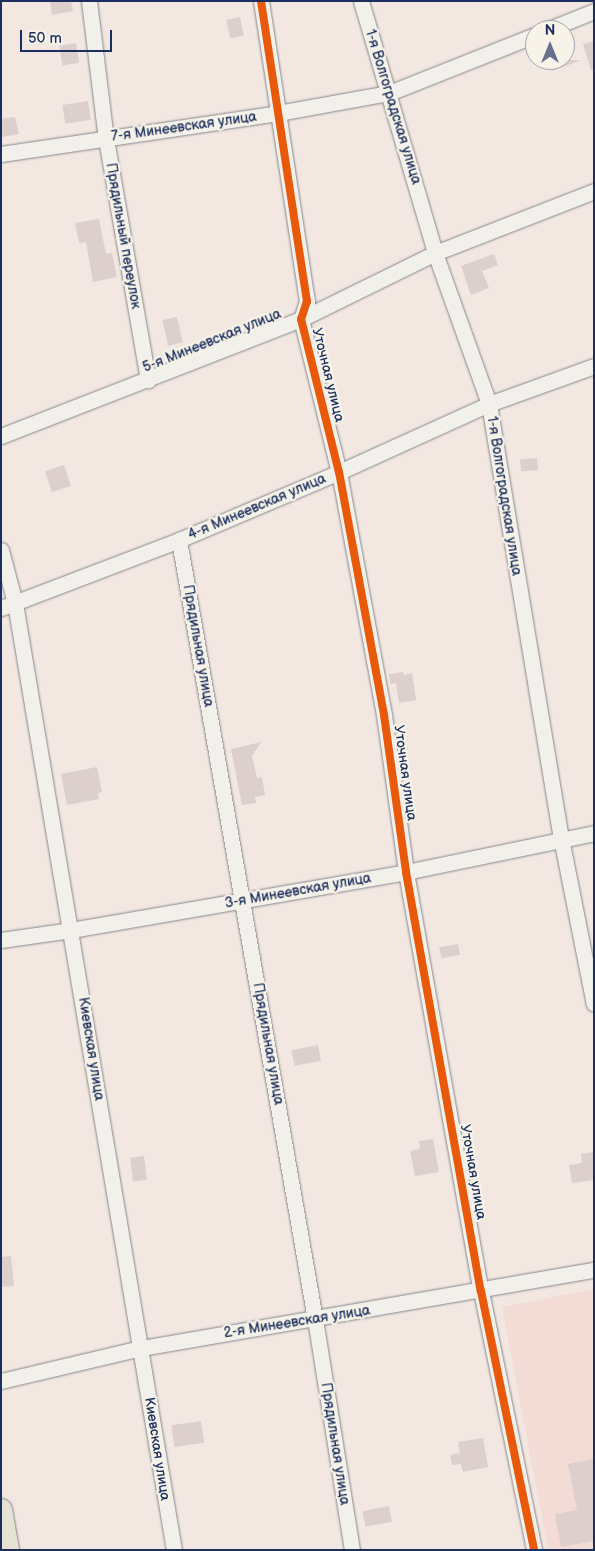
<!DOCTYPE html>
<html>
<head>
<meta charset="utf-8">
<style>
  body { margin:0 }
  #map { position:relative; width:595px; height:1551px; overflow:hidden; background:#f2e7e1; font-family:"Balsamiq Sans",sans-serif }
  div>[style] { position:absolute }
  [style*='--x'] { left:calc(var(--x)*1px); top:calc(var(--y)*1px); width:calc(var(--w)*1px); rotate:calc(var(--a)*1deg) }
  .built>* { inset:0; background:#f3dcd6 }
  .building>* { inset:0; background:#dccfce; transform-origin:0 0 }
  .roads { filter:drop-shadow(0 0 1px #88878d) drop-shadow(0 0 1px #88878d) }
  .minor>* { height:15px; margin:-7.5px; padding:0 7.5px; transform-origin:7.5px; border-radius:7.5px; background:#f2f0eb }
  .highway>* { height:22px; margin:-11px; padding:0 11px; transform-origin:11px; border-radius:11px; background:#e6e2d3 }
  .cycleway>* { height:8px; margin:-4px; padding:0 4px; transform-origin:4px; border-radius:4px; background:#e8590c }
  span { translate:-50% -50%; white-space:nowrap; text-align:center; line-height:1.15; -webkit-text-stroke:4.5px #f7f3e8; paint-order:stroke }
  .street-label { font-size:14px; color:#1b2f5e }
  .frame { position:absolute; inset:0; border:2px solid #1b2f5e; pointer-events:none }
  .north { position:absolute; left:525px; top:20px; width:50px; height:50px; box-sizing:border-box; background:#f7f3e8; border:1px solid #9fa5b1; border-radius:50%; rotate:0deg; font-size:14px; font-weight:700; line-height:20px; text-align:center; color:#1b2f5e }
  .north::after { content:''; display:block; margin:auto; width:18px; height:22px; background:#666f8c; clip-path:polygon(50% 0,100% 100%,50% 72%,0 100%) }
  .scale { position:absolute; left:20px; top:30px; width:92px; height:22px; box-sizing:border-box; border:2px solid #1b2f5e; border-top:0; padding-left:6px; font-size:15px; line-height:18px; white-space:nowrap; color:#1b2f5e; -webkit-text-stroke:4px #f7f3e8; paint-order:stroke }
</style>
</head>
<body>
<div id="map">
  <div class="built">
    <div style="clip-path:polygon(594px 1289px,594px 1550px,548px 1550px,502px 1307px)"></div>
  </div>
  <div class="building">
    <div style="clip-path:polygon(50px 1px,71px 1px,73px 11px,52px 15px)"></div>
    <div style="left:240px;top:17px;width:19px;height:14px;rotate:78deg"></div>
    <div style="clip-path:polygon(594px 41px,594px 70px,591px 70px,583px 44px)"></div>
    <div style="left:76px;top:43px;width:20px;height:17px;rotate:81deg"></div>
    <div style="clip-path:polygon(548px 60px,579px 60px,579px 61px,552px 71px)"></div>
    <div style="left:88px;top:101px;width:19px;height:26px;rotate:81deg"></div>
    <div style="clip-path:polygon(15px 117px,19px 134px,2px 137px,1px 119px)"></div>
    <div style="clip-path:polygon(99px 219px,106px 254px,112px 253px,117px 277px,93px 282px,86px 242px,79px 243px,75px 223px)"></div>
    <div style="clip-path:polygon(494px 254px,498px 265px,482px 271px,489px 288px,471px 295px,461px 266px)"></div>
    <div style="left:177px;top:317px;width:26px;height:15px;rotate:77deg"></div>
    <div style="left:537px;top:458px;width:12px;height:17px;rotate:85deg"></div>
    <div style="left:64px;top:465px;width:22px;height:20px;rotate:72deg"></div>
    <div style="clip-path:polygon(403px 672px,404px 675px,412px 673px,416px 700px,399px 703px,396px 683px,390px 684px,389px 674px)"></div>
    <div style="clip-path:polygon(261px 742px,252px 756px,257px 778px,262px 777px,265px 795px,255px 797px,256px 803px,242px 805px,231px 749px)"></div>
    <div style="clip-path:polygon(97px 767px,102px 792px,98px 793px,99px 799px,67px 805px,61px 774px)"></div>
    <div style="left:458px;top:944px;width:11px;height:19px;rotate:80deg"></div>
    <div style="left:318px;top:1045px;width:16px;height:27px;rotate:79deg"></div>
    <div style="clip-path:polygon(433px 1139px,439px 1172px,415px 1176px,410px 1151px,420px 1149px,419px 1141px)"></div>
    <div style="clip-path:polygon(594px 1152px,594px 1180px,572px 1183px,569px 1165px,582px 1163px,581px 1154px)"></div>
    <div style="left:144px;top:1156px;width:24px;height:14px;rotate:83deg"></div>
    <div style="clip-path:polygon(11px 1256px,14px 1286px,1px 1287px,1px 1257px)"></div>
    <div style="left:201px;top:1421px;width:22px;height:30px;rotate:82deg"></div>
    <div style="clip-path:polygon(483px 1438px,488px 1467px,463px 1472px,461px 1464px,452px 1465px,450px 1455px,460px 1453px,458px 1442px)"></div>
    <div style="clip-path:polygon(594px 1459px,594px 1541px,561px 1547px,555px 1514px,577px 1510px,568px 1464px)"></div>
    <div style="left:389px;top:1506px;width:16px;height:27px;rotate:79deg"></div>
  </div>
  <div class="roads">
    <div class="minor">
      <div style="--x:89;--y:1;--w:139;--a:83"></div>
      <div style="--x:106;--y:139;--w:245;--a:80.1"></div>
      <div style="--x:261;--y:1;--w:304;--a:81.3"></div>
      <div style="--x:307;--y:301;--w:19;--a:108"></div>
      <div style="--x:301;--y:319;--w:158;--a:76.1"></div>
      <div style="--x:339;--y:472;--w:247;--a:79.5"></div>
      <div style="--x:384;--y:715;--w:159;--a:82"></div>
      <div style="--x:406;--y:872;--w:426;--a:79.9"></div>
      <div style="--x:481;--y:1291;--w:264;--a:78.4"></div>
      <div style="--x:361;--y:1;--w:263;--a:73.6"></div>
      <div style="--x:435;--y:253;--w:160;--a:70.3"></div>
      <div style="--x:489;--y:404;--w:440;--a:80.6"></div>
      <div style="--x:561;--y:838;--w:169;--a:78.8"></div>
      <div style="--x:547;--y:30;--w:51;--a:-22"></div>
      <div style="--x:1;--y:154;--w:280;--a:-8.4"></div>
      <div style="--x:278;--y:113;--w:113;--a:-10.2"></div>
      <div style="--x:389;--y:93;--w:157;--a:-21.7"></div>
      <div style="--x:1;--y:436;--w:322;--a:-21.3"></div>
      <div style="--x:301;--y:319;--w:149;--a:-26.2"></div>
      <div style="--x:435;--y:253;--w:171;--a:-21.3"></div>
      <div style="--x:179;--y:540;--w:791;--a:80.1"></div>
      <div style="--x:315;--y:1319;--w:234;--a:80.9"></div>
      <div style="--x:1;--y:550;--w:55;--a:75.2"></div>
      <div style="--x:15;--y:603;--w:960;--a:80.47"></div>
      <div style="--x:1;--y:608;--w:191;--a:-20.9"></div>
      <div style="--x:179;--y:540;--w:174;--a:-23"></div>
      <div style="--x:339;--y:472;--w:165;--a:-24.4"></div>
      <div style="--x:489;--y:404;--w:112;--a:-19.9"></div>
      <div style="--x:1;--y:940;--w:71;--a:-8.1"></div>
      <div style="--x:71;--y:930;--w:340;--a:-9.8"></div>
      <div style="--x:406;--y:872;--w:192;--a:-11.7"></div>
      <div style="--x:1;--y:1381;--w:144;--a:-13.3"></div>
      <div style="--x:141;--y:1348;--w:460;--a:-9.8"></div>
    </div>
    <div class="highway">
      <div style="--x:1;--y:1510;--w:41;--a:80.1"></div>
    </div>
  </div>
  <div class="cycleway">
    <div style="--x:261;--y:1;--w:304;--a:81.3"></div>
    <div style="--x:307;--y:301;--w:19;--a:108"></div>
    <div style="--x:301;--y:319;--w:158;--a:76.1"></div>
    <div style="--x:339;--y:472;--w:247;--a:79.5"></div>
    <div style="--x:384;--y:715;--w:159;--a:82"></div>
    <div style="--x:406;--y:872;--w:426;--a:79.9"></div>
    <div style="--x:481;--y:1291;--w:264;--a:78.4"></div>
  </div>
  <div class="street-label">
    <span style="left:393px;top:107px;rotate:73deg">1-я Волгоградская улица</span>
    <span style="left:184px;top:127px;rotate:-8deg">7-я Минеевская улица</span>
    <span style="left:123px;top:236px;rotate:80deg">Прядильный переулок</span>
    <span style="left:212px;top:341px;rotate:-22deg">5-я Минеевская улица</span>
    <span style="left:328px;top:375px;rotate:76deg">Уточная улица</span>
    <span style="left:504px;top:496px;rotate:81deg">1-я Волгоградская улица</span>
    <span style="left:257px;top:507px;rotate:-23deg">4-я Минеевская улица</span>
    <span style="left:198px;top:646px;rotate:80deg">Прядильная улица</span>
    <span style="left:405px;top:773px;rotate:82deg">Уточная улица</span>
    <span style="left:298px;top:891px;rotate:-10deg">3-я Минеевская улица</span>
    <span style="left:268px;top:1044px;rotate:80deg">Прядильная улица</span>
    <span style="left:91px;top:1049px;rotate:81deg">Киевская улица</span>
    <span style="left:473px;top:1172px;rotate:80deg">Уточная улица</span>
    <span style="left:297px;top:1322px;rotate:-9deg">2-я Минеевская улица</span>
    <span style="left:335px;top:1444px;rotate:81deg">Прядильная улица</span>
    <span style="left:157px;top:1449px;rotate:81deg">Киевская улица</span>
  </div>
  <div class="frame"></div>
  <div class="north">N</div>
  <div class="scale">50 m</div>
</div>
</body>
</html>
